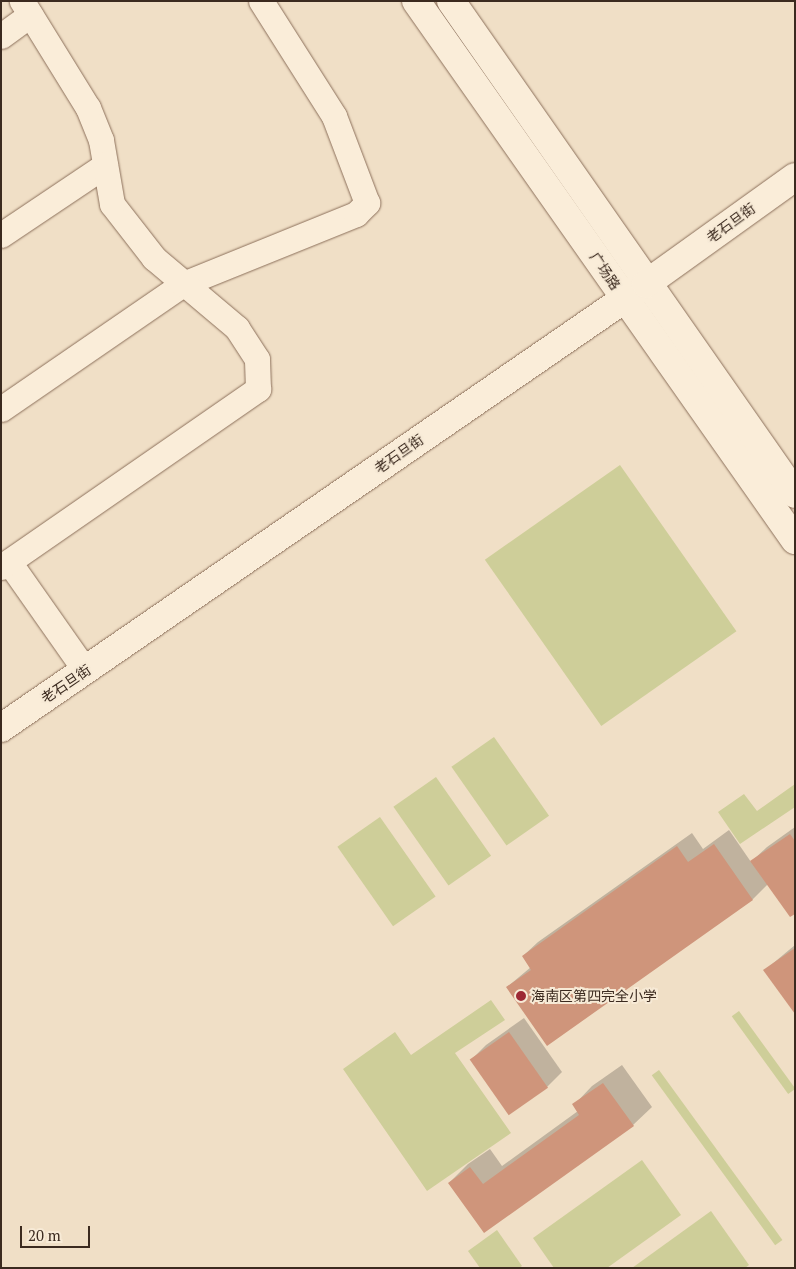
<!DOCTYPE html>
<html>
<head>
<meta charset="utf-8">
<style>
  body { margin:0 }
  #map { position:relative; width:796px; height:1269px; overflow:hidden; background:#f0dfc6; font-family:"PT Serif","Noto Sans SC",serif }
  div>[style] { position:absolute }
  [style*='--x'] { left:calc(var(--x)*1px); top:calc(var(--y)*1px); width:calc(var(--w)*1px); rotate:calc(var(--a)*1deg) }
  .green>* { inset:0; background:#cece99; transform-origin:0 0 }
  .shadow>* { inset:0; background:#0003 }
  .building>* { inset:0; background:#cf957b; transform-origin:0 0 }
  .roads { filter:drop-shadow(0 0 1px #8c705b) drop-shadow(0 0 1px #8c705b) }
  .minor>* { height:25px; margin:-12.5px; padding:0 12.5px; transform-origin:12.5px; border-radius:12.5px; background:#faedd9 }
  .tertiary>* { height:28px; margin:-14px; padding:0 14px; transform-origin:14px; border-radius:14px; background:#faedd9 }
  .dots>* { width:14px; height:14px; translate:-50% -50%; box-sizing:border-box; border:2px solid #f7ead6; border-radius:50% }
  span { translate:-50% -50%; white-space:nowrap; text-align:center; line-height:1.15; -webkit-text-stroke:4px #f7ead6; paint-order:stroke }
  .street-label { font-size:14px; color:#3b2a1f }
  .poi-label { font-size:14px; color:#3b2a1f }
  .left { translate:0 -50%; text-align:left }
  .frame { position:absolute; inset:0; border:2px solid #3b2a1f; pointer-events:none }
  .scale { position:absolute; left:20px; top:1226px; width:70px; height:22px; box-sizing:border-box; border:2px solid #3b2a1f; border-top:0; padding-left:6px; font-size:15px; line-height:18px; white-space:nowrap; color:#3b2a1f; -webkit-text-stroke:4px #f7ead6; paint-order:stroke }
</style>
</head>
<body>
<div id="map">
  <div class="green">
    <div style="left:620px;top:465px;width:203px;height:165px;rotate:55deg"></div>
    <div style="left:494px;top:737px;width:96px;height:52px;rotate:55deg"></div>
    <div style="left:436px;top:777px;width:96px;height:52px;rotate:55deg"></div>
    <div style="clip-path:polygon(795px 784px,795px 807px,740px 844px,718px 812px,744px 794px,757px 811px)"></div>
    <div style="left:380px;top:817px;width:97px;height:52px;rotate:55deg"></div>
    <div style="clip-path:polygon(491px 1000px,505px 1020px,455px 1053px,511px 1133px,427px 1191px,343px 1069px,395px 1032px,411px 1055px)"></div>
    <div style="left:739px;top:1011px;width:96px;height:9px;rotate:54deg"></div>
    <div style="left:659px;top:1070px;width:210px;height:9px;rotate:54deg"></div>
    <div style="clip-path:polygon(642px 1160px,681px 1215px,607px 1268px,554px 1268px,533px 1238px)"></div>
    <div style="clip-path:polygon(711px 1211px,749px 1265px,745px 1268px,632px 1268px)"></div>
    <div style="clip-path:polygon(497px 1230px,522px 1266px,519px 1268px,480px 1268px,468px 1251px)"></div>
  </div>
  <div class="shadow">
    <div style="clip-path:polygon(795px 827px,795px 912px,768px 884px,753px 899px,547px 1044px,507px 987px,531px 967px,523px 956px,538px 942px,692px 833px,703px 849px,729px 830px,751px 862px,767px 847px)"></div>
    <div style="clip-path:polygon(795px 945px,795px 1012px,765px 970px)"></div>
    <div style="clip-path:polygon(524px 1018px,562px 1072px,547px 1087px,509px 1114px,471px 1060px,486px 1045px)"></div>
    <div style="clip-path:polygon(622px 1065px,652px 1107px,633px 1125px,484px 1231px,449px 1183px,468px 1164px,490px 1149px,502px 1166px,578px 1111px,574px 1105px,592px 1086px)"></div>
  </div>
  <div class="building">
    <div style="clip-path:polygon(790px 834px,795px 841px,795px 914px,790px 917px,750px 861px)"></div>
    <div style="clip-path:polygon(714px 844px,753px 900px,547px 1046px,506px 987px,531px 970px,522px 956px,677px 846px,688px 862px)"></div>
    <div style="clip-path:polygon(795px 948px,795px 1014px,763px 970px)"></div>
    <div style="left:509px;top:1032px;width:68px;height:48px;rotate:55deg"></div>
    <div style="clip-path:polygon(603px 1083px,634px 1126px,484px 1233px,448px 1183px,470px 1167px,483px 1184px,579px 1115px,572px 1104px)"></div>
  </div>
  <div class="roads">
    <div class="minor">
      <div style="--x:1;--y:36;--w:36;--a:-36"></div>
      <div style="--x:1;--y:235;--w:125;--a:-33.9"></div>
      <div style="--x:1;--y:409;--w:221;--a:-34.5"></div>
      <div style="--x:183;--y:284;--w:187;--a:-22"></div>
      <div style="--x:356;--y:214;--w:16;--a:-45"></div>
      <div style="--x:367;--y:203;--w:93;--a:-110.8"></div>
      <div style="--x:334;--y:116;--w:136;--a:-122.4"></div>
      <div style="--x:9;--y:562;--w:132;--a:54.9"></div>
      <div style="--x:1;--y:567;--w:313;--a:-34.7"></div>
      <div style="--x:258;--y:389;--w:30;--a:-92"></div>
      <div style="--x:257;--y:359;--w:37;--a:-123"></div>
      <div style="--x:237;--y:328;--w:109;--a:-139.9"></div>
      <div style="--x:154;--y:258;--w:68;--a:-127.9"></div>
      <div style="--x:112;--y:204;--w:65;--a:-99.8"></div>
      <div style="--x:101;--y:140;--w:35;--a:-112"></div>
      <div style="--x:88;--y:108;--w:126;--a:-121.7"></div>
    </div>
    <div class="tertiary">
      <div style="--x:416;--y:1;--w:659;--a:54.89"></div>
      <div style="--x:451;--y:1;--w:601;--a:55.09"></div>
      <div style="--x:1;--y:728;--w:783;--a:-34.54"></div>
      <div style="--x:646;--y:284;--w:183;--a:-35.7"></div>
    </div>
  </div>
  <div class="dots">
    <div style="left:521px;top:996px;background:#9d2935"></div>
  </div>
  <div class="street-label">
    <span style="left:731px;top:223px;rotate:-36deg">老石旦街</span>
    <span style="left:605px;top:271px;rotate:55deg">广场路</span>
    <span style="left:399px;top:454px;rotate:-35deg">老石旦街</span>
    <span style="left:66px;top:684px;rotate:-34deg">老石旦街</span>
  </div>
  <div class="poi-label">
    <span class="left" style="left:531px;top:996px">海南区第四完全小学</span>
  </div>
  <div class="frame"></div>
  <div class="scale">20 m</div>
</div>
</body>
</html>
